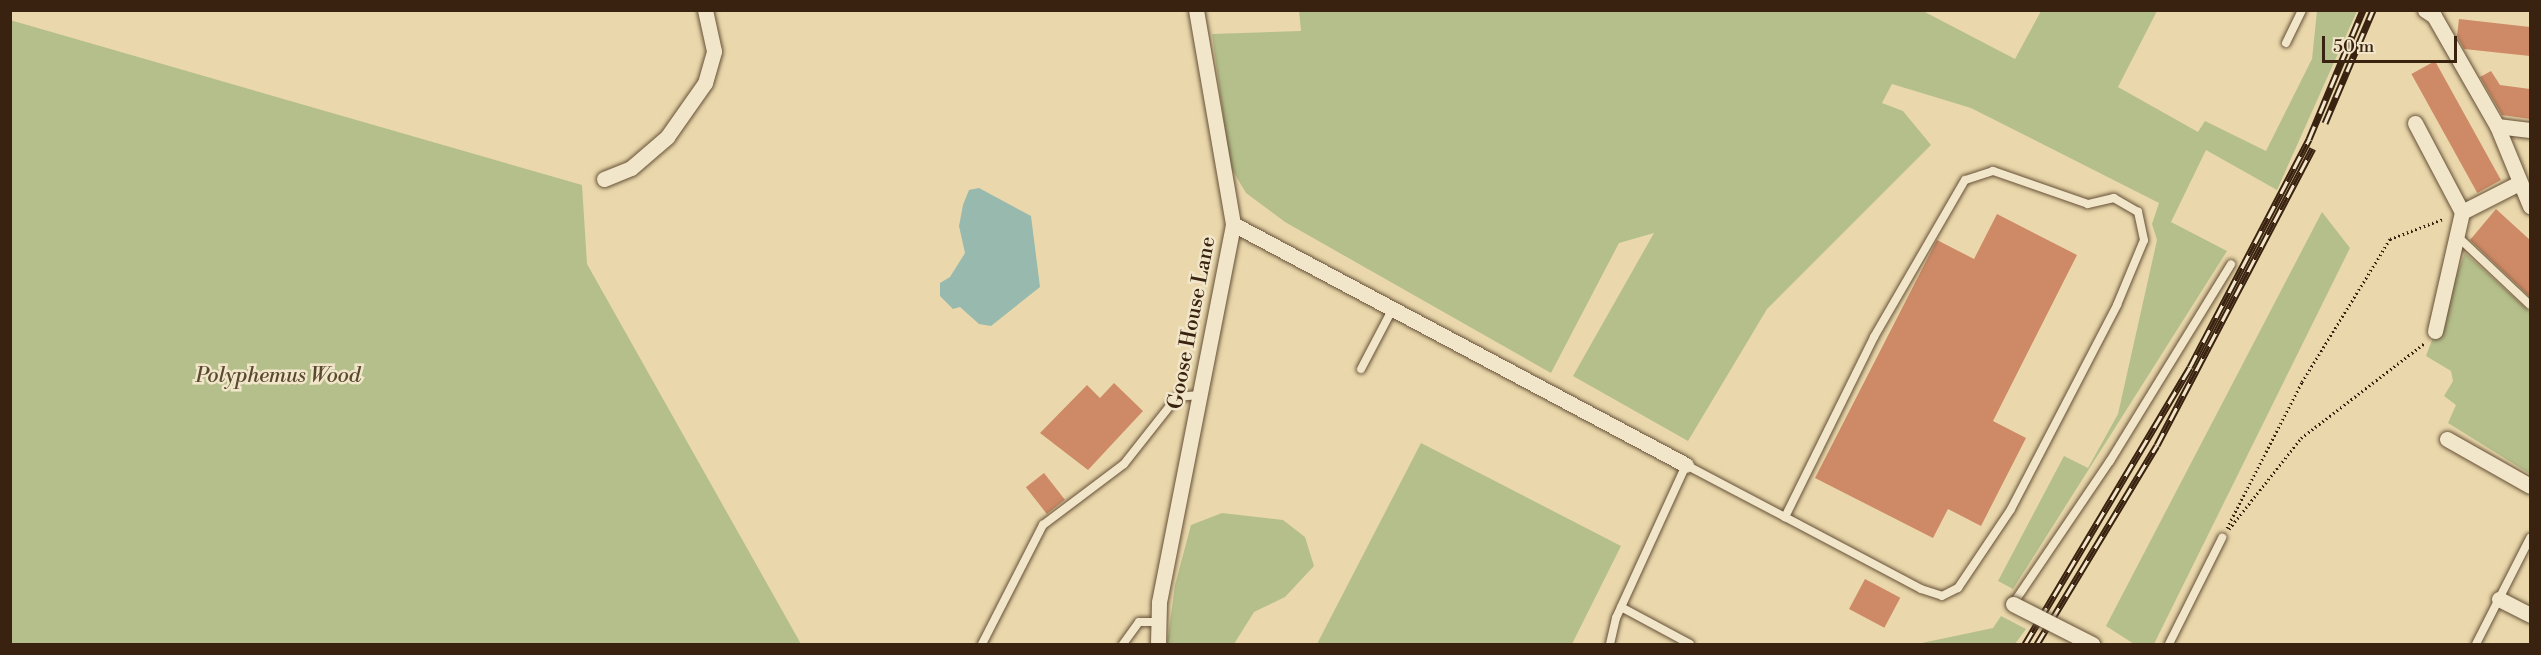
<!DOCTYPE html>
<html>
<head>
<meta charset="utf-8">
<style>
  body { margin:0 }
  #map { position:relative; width:2541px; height:655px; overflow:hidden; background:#ead8ac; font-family:"Libre Bodoni",serif }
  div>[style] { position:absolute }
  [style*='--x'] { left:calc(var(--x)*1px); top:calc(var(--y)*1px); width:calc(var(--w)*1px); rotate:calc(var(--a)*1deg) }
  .green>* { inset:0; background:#b5bf8b }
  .water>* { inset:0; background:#98b9ae }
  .building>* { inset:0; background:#ce8a66; transform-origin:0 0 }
  .path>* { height:3px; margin-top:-1.5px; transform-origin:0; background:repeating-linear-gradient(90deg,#3a2210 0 1.5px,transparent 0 4.5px) }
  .roads { filter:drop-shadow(0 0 2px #665037) drop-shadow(0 0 2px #665037) }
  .service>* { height:8px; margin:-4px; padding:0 4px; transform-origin:4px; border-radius:4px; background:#f1e6c9 }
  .minor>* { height:15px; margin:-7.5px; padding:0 7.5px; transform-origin:7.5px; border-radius:7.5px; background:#f1e6c9 }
  .rail>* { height:7px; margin-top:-3.5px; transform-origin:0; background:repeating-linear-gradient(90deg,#f1e6c9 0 14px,#3a2210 0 28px); box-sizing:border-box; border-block:2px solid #3a2210 }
  .bridges { filter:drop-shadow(0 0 2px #665037) drop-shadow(0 0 2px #665037) }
  .minor-bridge>* { height:15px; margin:-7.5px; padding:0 7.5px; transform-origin:7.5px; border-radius:7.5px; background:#f1e6c9 }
  span { translate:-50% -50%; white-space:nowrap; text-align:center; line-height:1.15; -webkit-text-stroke:5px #f1e6c9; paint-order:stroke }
  .street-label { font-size:21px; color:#3a2210 }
  .park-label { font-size:21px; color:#59492f; font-style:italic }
  .frame { position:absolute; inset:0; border:12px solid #3a2210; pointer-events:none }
  .scale { position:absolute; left:2322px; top:36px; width:135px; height:27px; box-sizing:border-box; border:3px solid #3a2210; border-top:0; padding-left:8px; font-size:18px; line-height:21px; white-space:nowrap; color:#3a2210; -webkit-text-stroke:4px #f1e6c9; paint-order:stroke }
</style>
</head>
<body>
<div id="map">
  <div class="green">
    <div style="clip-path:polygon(1299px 10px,1921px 10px,2015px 59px,2041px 11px,2157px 11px,2118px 87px,2198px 132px,2205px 121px,2266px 151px,2312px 59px,2317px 11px,2357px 11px,2277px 190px,2206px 150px,2171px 222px,2227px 251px,2013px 589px,1998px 581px,2064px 456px,2088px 468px,2118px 414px,2157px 240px,2152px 224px,2159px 203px,1971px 108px,1892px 84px,1882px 103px,1903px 111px,1931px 145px,1767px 309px,1688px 441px,1573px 376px,1654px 233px,1619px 243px,1551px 373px,1285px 222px,1246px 193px,1230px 166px,1212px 34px,1301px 31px)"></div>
    <div style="clip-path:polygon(10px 20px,582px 185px,587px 264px,801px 644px,11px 644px)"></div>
    <div style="clip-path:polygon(2322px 212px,2350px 248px,2154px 644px,2134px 644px,2106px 626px)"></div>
    <div style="clip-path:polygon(2465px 253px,2530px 312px,2530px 474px,2448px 423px,2456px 405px,2444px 396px,2453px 381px,2451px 371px,2426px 356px)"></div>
    <div style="clip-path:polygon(1421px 443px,1621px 546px,1572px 644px,1317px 644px)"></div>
    <div style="clip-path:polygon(1222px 513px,1283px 520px,1305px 537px,1314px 566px,1285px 597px,1254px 612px,1234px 644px,1167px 644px,1175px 585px,1191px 525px)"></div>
    <div style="clip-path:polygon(2001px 616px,2026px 629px,2015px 644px,1917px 644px,1993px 628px)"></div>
  </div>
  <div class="water">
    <div style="clip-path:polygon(979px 188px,1031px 216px,1040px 287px,991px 326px,979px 324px,960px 307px,953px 309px,940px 296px,940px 283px,950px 277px,965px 253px,959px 226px,963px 205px,969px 190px)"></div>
  </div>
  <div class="building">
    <div style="clip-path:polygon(2459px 19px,2530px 27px,2530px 56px,2464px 49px,2457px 36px)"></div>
    <div style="left:2435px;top:61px;width:136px;height:27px;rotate:61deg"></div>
    <div style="clip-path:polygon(2491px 71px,2500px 85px,2530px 89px,2530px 119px,2502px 115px,2480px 77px)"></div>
    <div style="clip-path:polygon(2496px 209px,2530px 240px,2530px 297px,2470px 240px)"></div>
    <div style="clip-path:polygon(1997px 214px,2077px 255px,1993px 421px,2026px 438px,1981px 526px,1948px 509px,1933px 538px,1815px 478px,1937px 240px,1974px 259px)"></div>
    <div style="clip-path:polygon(1114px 383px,1143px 411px,1088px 470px,1040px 433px,1087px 385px,1100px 398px)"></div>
    <div style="left:1044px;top:473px;width:34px;height:23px;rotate:52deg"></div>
    <div style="left:1865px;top:579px;width:40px;height:34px;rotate:28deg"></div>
  </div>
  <div class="path">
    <div style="--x:2227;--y:528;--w:164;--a:-62.8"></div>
    <div style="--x:2302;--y:382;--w:168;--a:-58.4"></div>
    <div style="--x:2390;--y:239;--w:57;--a:-20.7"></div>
    <div style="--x:2229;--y:529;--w:116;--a:-51.6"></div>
    <div style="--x:2301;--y:438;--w:156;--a:-37.5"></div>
  </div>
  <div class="roads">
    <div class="service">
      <div style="--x:2286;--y:43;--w:37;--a:-64"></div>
      <div style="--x:2457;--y:236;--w:100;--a:43.4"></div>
      <div style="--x:1361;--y:369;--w:69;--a:-62.3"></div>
      <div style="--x:2013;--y:604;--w:173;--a:-55.9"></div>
      <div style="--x:2110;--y:461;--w:231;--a:-58.4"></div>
      <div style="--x:1621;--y:607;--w:78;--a:28.2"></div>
      <div style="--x:982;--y:644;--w:134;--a:-62.9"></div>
      <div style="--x:1043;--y:525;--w:101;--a:-37"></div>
      <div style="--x:1124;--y:464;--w:85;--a:-51.7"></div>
      <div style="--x:1177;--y:397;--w:22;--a:-5"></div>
      <div style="--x:1123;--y:644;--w:27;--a:-54"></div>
      <div style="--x:1139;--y:622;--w:19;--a:0"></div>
      <div style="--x:1610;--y:644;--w:27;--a:-77"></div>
      <div style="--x:1616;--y:618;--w:168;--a:-65.4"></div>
      <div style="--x:1686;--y:465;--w:112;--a:27.7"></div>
      <div style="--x:1785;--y:517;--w:154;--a:27.9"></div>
      <div style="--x:1921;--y:589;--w:22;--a:18"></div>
      <div style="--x:1942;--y:596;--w:18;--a:-27"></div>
      <div style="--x:1958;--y:588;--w:95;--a:-56.1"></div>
      <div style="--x:2011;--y:509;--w:230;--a:-62.5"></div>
      <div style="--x:2117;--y:305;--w:70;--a:-67.4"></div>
      <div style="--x:2144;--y:240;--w:29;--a:-102"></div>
      <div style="--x:2138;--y:212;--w:28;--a:-150"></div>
      <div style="--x:2114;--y:198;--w:27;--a:167"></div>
      <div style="--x:2088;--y:204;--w:101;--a:-160.8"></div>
      <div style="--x:1993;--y:171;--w:29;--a:162"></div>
      <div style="--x:1965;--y:180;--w:181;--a:120.1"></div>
      <div style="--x:1874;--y:337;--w:201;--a:116.3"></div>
      <div style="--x:2169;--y:644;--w:119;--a:-63.4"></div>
      <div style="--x:2476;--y:644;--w:119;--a:-63"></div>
    </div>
    <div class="minor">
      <div style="--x:2425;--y:10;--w:11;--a:34"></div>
      <div style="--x:2434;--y:16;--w:127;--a:60.2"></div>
      <div style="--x:2497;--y:126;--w:87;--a:67.6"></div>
      <div style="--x:2415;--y:123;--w:101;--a:62.2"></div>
      <div style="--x:2497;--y:126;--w:33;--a:7"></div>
      <div style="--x:604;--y:179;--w:29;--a:-22"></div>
      <div style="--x:631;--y:168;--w:48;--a:-40.7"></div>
      <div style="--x:667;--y:137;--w:66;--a:-54.9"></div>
      <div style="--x:705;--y:83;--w:33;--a:-74"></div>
      <div style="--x:714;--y:51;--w:42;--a:-102.4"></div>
      <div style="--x:1233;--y:224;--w:513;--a:28.01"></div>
      <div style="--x:2435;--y:331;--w:122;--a:-77.2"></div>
      <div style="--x:2462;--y:212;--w:64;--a:-27"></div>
      <div style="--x:2447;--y:439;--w:95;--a:29.5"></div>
      <div style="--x:2499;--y:599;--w:35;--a:27"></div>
      <div style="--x:1158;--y:644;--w:42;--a:-88.6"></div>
      <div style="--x:1159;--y:602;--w:385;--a:-78.9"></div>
      <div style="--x:1233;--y:224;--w:217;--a:-99.8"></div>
    </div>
  </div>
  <div class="rail">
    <div style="--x:2325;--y:123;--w:123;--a:-67"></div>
    <div style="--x:2025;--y:644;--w:322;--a:-59.2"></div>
    <div style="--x:2190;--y:367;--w:257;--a:-62.4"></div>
    <div style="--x:2309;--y:139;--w:140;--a:-67.3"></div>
    <div style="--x:2037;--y:644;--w:232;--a:-58.9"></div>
    <div style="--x:2157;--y:445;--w:335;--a:-62.3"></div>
  </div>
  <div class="bridges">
    <div class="minor-bridge">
      <div style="--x:2013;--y:604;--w:89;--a:26.9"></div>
    </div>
  </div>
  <div class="street-label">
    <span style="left:1192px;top:323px;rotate:-79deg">Goose House Lane</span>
  </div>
  <div class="park-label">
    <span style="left:278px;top:376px">Polyphemus Wood</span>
  </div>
  <div class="frame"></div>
  <div class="scale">50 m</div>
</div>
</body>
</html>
